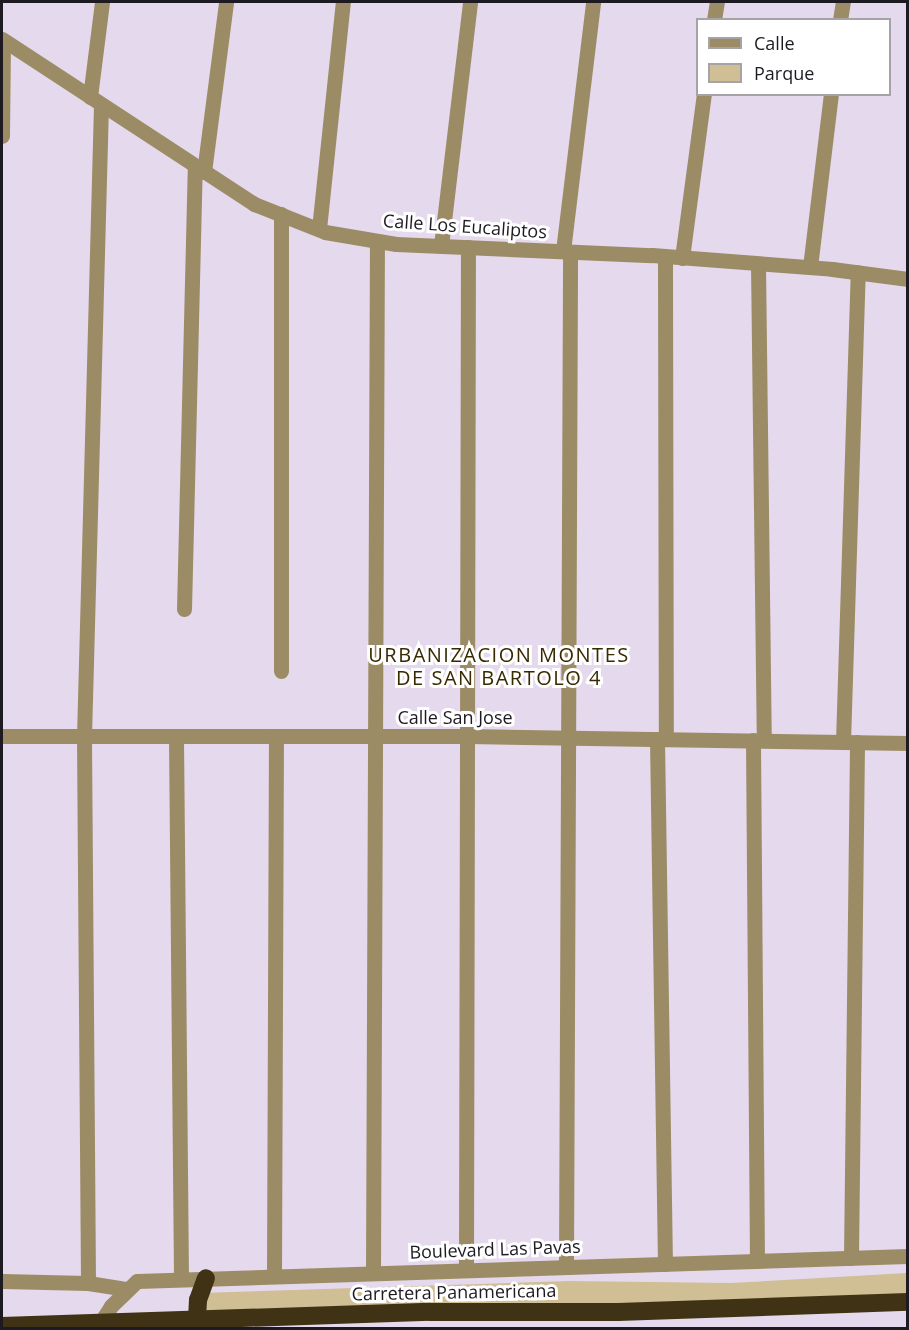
<!DOCTYPE html>
<html>
<head>
<meta charset="utf-8">
<style>
  body { margin:0 }
  #map { position:relative; width:909px; height:1330px; overflow:hidden; background:#e5daed; font-family:"Open Sans",sans-serif }
  div>[style] { position:absolute }
  [style*='--x'] { left:calc(var(--x)*1px); top:calc(var(--y)*1px); width:calc(var(--w)*1px); rotate:calc(var(--a)*1deg) }
  .green>* { inset:0; background:#d0be95 }
  .minor>* { height:15px; margin:-7.5px; padding:0 7.5px; transform-origin:7.5px; border-radius:7.5px; background:#9c8c66 }
  .highway>* { height:18px; margin:-9px; padding:0 9px; transform-origin:9px; border-radius:9px; background:#403315 }
  span { translate:-50% -50%; white-space:nowrap; text-align:center; line-height:1.15; -webkit-text-stroke:6px #fff; paint-order:stroke }
  .street-label { font-size:18px; color:#1e1a21 }
  .neighbourhood-label { font-size:20px; color:#382900; letter-spacing:1.5px }
  .frame { position:absolute; inset:0; border:3px solid #1e1a21; pointer-events:none }
  .legend { position:absolute; left:696px; top:18px; width:195px; height:78px; box-sizing:border-box; background:#fff; border:2px solid #a5a3a6; margin:0; padding:8px 10px; list-style:none; font-size:18px; color:#1e1a21 }
  .legend li { display:flex; align-items:center; gap:12px; height:30px }
  .legend b { width:30px; border:2px solid #a5a3a6 }
</style>
</head>
<body>
<div id="map">
  <div class="green">
    <div style="clip-path:polygon(907px 1273px,907px 1303px,197px 1319px,200px 1293px,569px 1281px,731px 1283px)"></div>
  </div>
  <div class="minor">
    <div style="--x:714;--y:20;--w:18;--a:-81"></div>
    <div style="--x:840;--y:20;--w:18;--a:-81"></div>
    <div style="--x:2;--y:39;--w:301;--a:33.2"></div>
    <div style="--x:254;--y:204;--w:76;--a:21.5"></div>
    <div style="--x:325;--y:232;--w:72;--a:9.6"></div>
    <div style="--x:396;--y:244;--w:256;--a:2.5"></div>
    <div style="--x:652;--y:255;--w:181;--a:4.4"></div>
    <div style="--x:832;--y:269;--w:77;--a:7.5"></div>
    <div style="--x:90;--y:97;--w:96;--a:-82.8"></div>
    <div style="--x:2;--y:136;--w:95;--a:-89.4"></div>
    <div style="--x:204;--y:172;--w:171;--a:-82.6"></div>
    <div style="--x:319;--y:229;--w:228;--a:-84"></div>
    <div style="--x:441;--y:246;--w:246;--a:-83.2"></div>
    <div style="--x:563;--y:251;--w:251;--a:-83.1"></div>
    <div style="--x:665;--y:257;--w:482;--a:89.9"></div>
    <div style="--x:682;--y:258;--w:165;--a:-82.4"></div>
    <div style="--x:758;--y:264;--w:476;--a:89.3"></div>
    <div style="--x:810;--y:267;--w:174;--a:-83.1"></div>
    <div style="--x:184;--y:609;--w:443;--a:-88.6"></div>
    <div style="--x:281;--y:671;--w:457;--a:-90"></div>
    <div style="--x:2;--y:736;--w:465;--a:0"></div>
    <div style="--x:467;--y:736;--w:441;--a:0.9"></div>
    <div style="--x:176;--y:737;--w:542;--a:89.47"></div>
    <div style="--x:657;--y:739;--w:525;--a:89.13"></div>
    <div style="--x:753;--y:740;--w:521;--a:89.56"></div>
    <div style="--x:843;--y:742;--w:470;--a:-88.2"></div>
    <div style="--x:851;--y:1258;--w:516;--a:-89.33"></div>
    <div style="--x:566;--y:1267;--w:1015;--a:-89.77"></div>
    <div style="--x:466;--y:1270;--w:1023;--a:-89.89"></div>
    <div style="--x:373;--y:1273;--w:1032;--a:-89.78"></div>
    <div style="--x:274;--y:1276;--w:540;--a:-89.79"></div>
    <div style="--x:2;--y:1281;--w:86;--a:1.3"></div>
    <div style="--x:88;--y:1283;--w:38;--a:9"></div>
    <div style="--x:88;--y:1283;--w:546;--a:-90.42"></div>
    <div style="--x:84;--y:737;--w:633;--a:-88.46"></div>
    <div style="--x:102;--y:1320;--w:17;--a:-57"></div>
    <div style="--x:111;--y:1306;--w:36;--a:-44"></div>
    <div style="--x:137;--y:1281;--w:771;--a:-1.86"></div>
  </div>
  <div class="highway">
    <div style="--x:197;--y:1319;--w:19;--a:-87"></div>
    <div style="--x:198;--y:1300;--w:23;--a:-70"></div>
    <div style="--x:2;--y:1326;--w:428;--a:-1.9"></div>
    <div style="--x:430;--y:1312;--w:188;--a:0"></div>
    <div style="--x:618;--y:1312;--w:290;--a:-2"></div>
  </div>
  <div class="street-label">
    <span style="left:465px;top:226px;rotate:4deg">Calle Los Eucaliptos</span>
    <span style="left:455px;top:717px">Calle San Jose</span>
    <span style="left:495px;top:1249px;rotate:-2deg">Boulevard Las Pavas</span>
    <span style="left:454px;top:1292px;rotate:-1deg">Carretera Panamericana</span>
  </div>
  <div class="neighbourhood-label">
    <span style="left:499px;top:666px">URBANIZACION MONTES<br>DE SAN BARTOLO 4</span>
  </div>
  <div class="frame"></div>
  <ul class="legend">
  <li><b style="height:8px;background:#9c8c66"></b>Calle</li>
  <li><b style="height:16px;background:#d0be95"></b>Parque</li>
  </ul>
</div>
</body>
</html>
